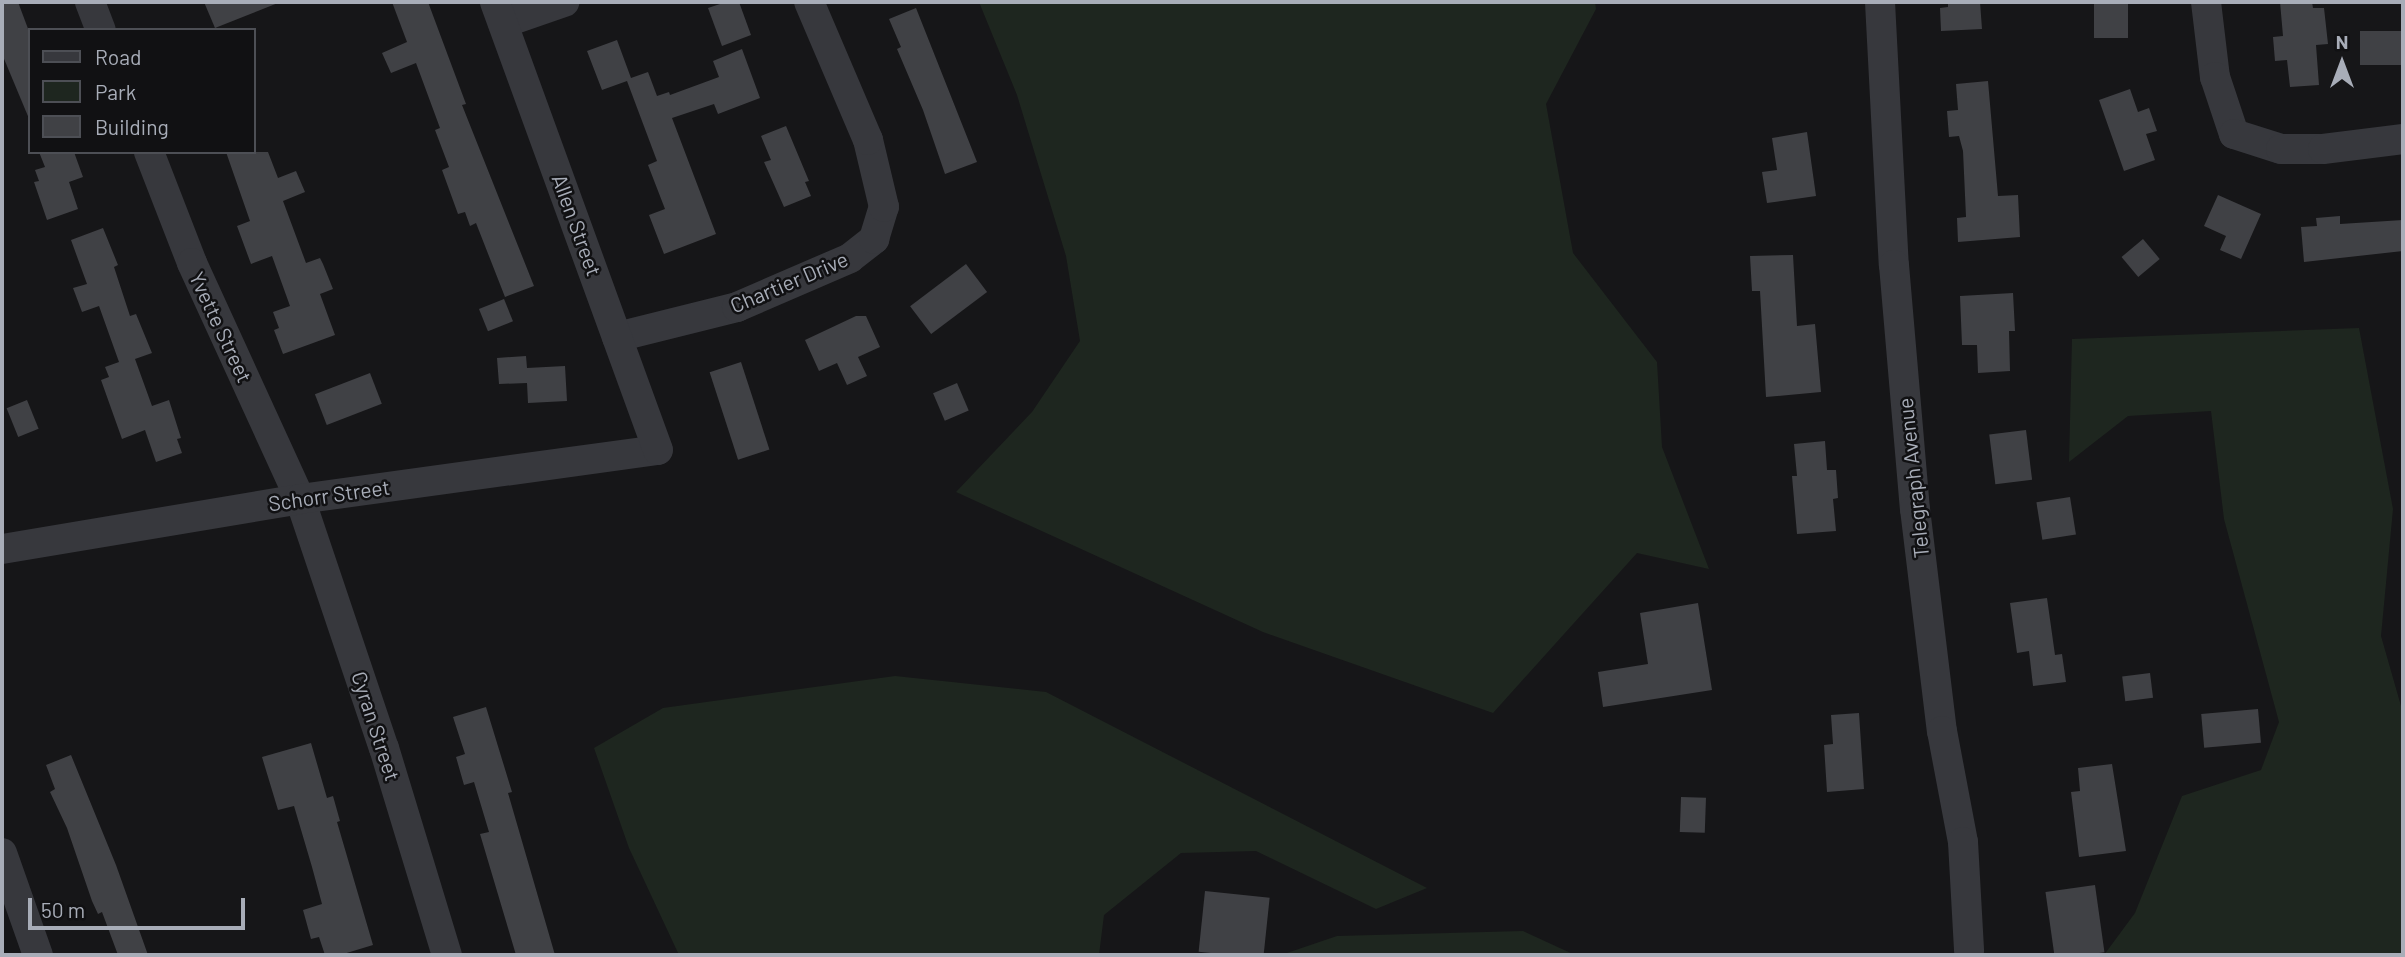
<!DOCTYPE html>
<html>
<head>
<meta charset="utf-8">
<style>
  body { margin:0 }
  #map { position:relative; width:2405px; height:957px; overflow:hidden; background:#161618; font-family:Barlow,sans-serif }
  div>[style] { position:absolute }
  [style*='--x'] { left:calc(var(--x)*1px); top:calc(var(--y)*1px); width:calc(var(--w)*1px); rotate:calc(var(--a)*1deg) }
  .green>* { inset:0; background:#1e261f }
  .building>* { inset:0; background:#404145; transform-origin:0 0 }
  .street>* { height:30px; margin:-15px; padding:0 15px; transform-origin:15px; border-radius:15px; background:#37383d }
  span { translate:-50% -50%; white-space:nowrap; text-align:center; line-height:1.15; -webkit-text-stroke:5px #111113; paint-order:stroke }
  .street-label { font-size:21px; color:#a8adb8 }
  .frame { position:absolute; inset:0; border:4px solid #a8adb8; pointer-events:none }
  .legend { position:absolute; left:28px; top:28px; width:228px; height:126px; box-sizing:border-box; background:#111113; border:2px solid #4d4f55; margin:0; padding:9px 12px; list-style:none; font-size:21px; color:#a8adb8 }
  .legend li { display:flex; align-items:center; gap:14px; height:35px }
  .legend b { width:35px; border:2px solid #4d4f55 }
  .north { position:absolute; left:2307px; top:28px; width:70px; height:70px; -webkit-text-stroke:5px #111113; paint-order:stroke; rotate:0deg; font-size:19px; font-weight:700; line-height:28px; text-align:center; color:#a8adb8 }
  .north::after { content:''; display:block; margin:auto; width:24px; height:32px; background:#a8adb8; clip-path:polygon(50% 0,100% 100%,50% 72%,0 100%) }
  .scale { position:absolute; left:28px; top:898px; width:217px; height:32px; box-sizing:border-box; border:4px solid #a8adb8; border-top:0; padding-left:9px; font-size:21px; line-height:24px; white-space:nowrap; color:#a8adb8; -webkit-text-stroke:5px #111113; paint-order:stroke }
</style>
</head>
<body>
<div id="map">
  <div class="green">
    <div style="clip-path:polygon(979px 2px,1595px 2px,1596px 9px,1546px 104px,1573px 253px,1657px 362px,1662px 447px,1709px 569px,1637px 553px,1493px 713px,1263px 632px,956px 492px,1032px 412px,1080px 341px,1066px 256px,1017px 95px)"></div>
    <div style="clip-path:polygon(2359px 328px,2393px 509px,2381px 636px,2401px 706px,2403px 731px,2403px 955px,2104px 955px,2135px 913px,2182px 796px,2261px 770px,2279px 722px,2224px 519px,2211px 411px,2128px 416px,2069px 462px,2072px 339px)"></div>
    <div style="clip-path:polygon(895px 676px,1046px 692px,1427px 888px,1376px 909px,1256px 851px,1181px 853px,1104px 915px,1099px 955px,679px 955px,629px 848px,594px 748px,663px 708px)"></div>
    <div style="clip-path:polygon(1523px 931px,1575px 955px,1281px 955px,1337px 936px)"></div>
  </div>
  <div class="building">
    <div style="clip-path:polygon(2px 2px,18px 2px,30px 34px,30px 121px,2px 54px)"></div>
    <div style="clip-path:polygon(204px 2px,278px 2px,278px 3px,215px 28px)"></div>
    <div style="clip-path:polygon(392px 2px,428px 2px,466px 104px,462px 105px,534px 286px,505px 297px,476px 223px,470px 226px,465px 212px,458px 214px,442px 170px,449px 167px,435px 130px,440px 128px,416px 63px,391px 73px,382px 53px,407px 42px)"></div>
    <div style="clip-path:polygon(726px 2px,739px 2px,751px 35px,722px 46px,708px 8px)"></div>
    <div style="clip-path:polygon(1948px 2px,1980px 2px,1982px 29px,1941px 31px,1940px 8px,1948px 7px)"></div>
    <div style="left:2094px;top:2px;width:34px;height:36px"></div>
    <div style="clip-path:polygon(2280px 2px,2312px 2px,2313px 8px,2324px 8px,2328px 44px,2316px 45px,2319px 85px,2290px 87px,2287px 60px,2275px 61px,2273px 37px,2283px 36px)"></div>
    <div style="clip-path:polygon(916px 8px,977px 162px,945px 174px,923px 110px,897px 49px,901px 47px,889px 19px)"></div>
    <div style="left:2403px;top:31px;width:34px;height:43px;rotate:90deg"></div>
    <div style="clip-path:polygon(617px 40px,631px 78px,648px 72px,657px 96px,669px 92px,670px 95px,719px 77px,713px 61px,742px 49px,760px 98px,718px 114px,714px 104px,672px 118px,716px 234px,664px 254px,649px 215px,665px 209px,648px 165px,657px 161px,627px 81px,602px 90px,587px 51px)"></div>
    <div style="clip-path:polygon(1988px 81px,1998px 196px,2018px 195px,2020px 237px,1958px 242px,1957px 218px,1966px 217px,1963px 151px,1959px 136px,1949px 137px,1947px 111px,1958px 110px,1956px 84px)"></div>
    <div style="clip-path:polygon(2130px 89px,2138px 112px,2149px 108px,2157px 131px,2146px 134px,2155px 160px,2124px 171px,2099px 100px)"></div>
    <div style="clip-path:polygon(786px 126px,809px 181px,805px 182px,811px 196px,784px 207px,764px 162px,771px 160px,761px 136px)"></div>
    <div style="clip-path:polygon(1807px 132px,1816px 196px,1767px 203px,1762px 172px,1777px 170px,1772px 138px)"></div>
    <div style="clip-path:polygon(39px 152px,74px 152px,83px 177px,69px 182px,78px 209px,47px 220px,34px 182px,39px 181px,35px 170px,45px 167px)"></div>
    <div style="clip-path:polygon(226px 152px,268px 152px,278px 178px,296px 171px,305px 192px,283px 201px,306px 263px,320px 258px,323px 264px,333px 289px,320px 294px,335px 335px,283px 354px,274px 330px,279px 328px,273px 312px,290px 306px,272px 256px,251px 264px,237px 226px,250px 221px)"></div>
    <div style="clip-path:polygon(2218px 195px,2261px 214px,2241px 259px,2220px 250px,2226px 236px,2204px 226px)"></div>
    <div style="clip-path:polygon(2340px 216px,2340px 224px,2403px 220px,2403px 251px,2304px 262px,2301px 227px,2317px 226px,2316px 218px)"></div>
    <div style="clip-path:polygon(103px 228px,118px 265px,114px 267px,130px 316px,136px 314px,152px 353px,135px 359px,152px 406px,169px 400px,181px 438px,177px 439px,182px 453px,156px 462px,145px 430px,122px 439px,101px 380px,109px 377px,105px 367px,119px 362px,99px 306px,82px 312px,73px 288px,87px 284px,71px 240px)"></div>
    <div style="left:2143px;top:239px;width:26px;height:28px;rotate:50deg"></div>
    <div style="clip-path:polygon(1793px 255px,1797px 326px,1815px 324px,1821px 392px,1766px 397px,1760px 291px,1752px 291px,1750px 256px)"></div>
    <div style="left:966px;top:264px;width:35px;height:70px;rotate:53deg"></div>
    <div style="clip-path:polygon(2013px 293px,2015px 331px,2009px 331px,2010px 371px,1978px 373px,1977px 345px,1962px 345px,1960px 296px)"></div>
    <div style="left:504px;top:299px;width:24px;height:27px;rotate:68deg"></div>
    <div style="clip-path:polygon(856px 316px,866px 316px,880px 347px,858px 357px,867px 376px,847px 385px,837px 363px,819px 371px,805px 340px)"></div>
    <div style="clip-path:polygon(526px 356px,527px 368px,565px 366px,567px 401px,528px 403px,527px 383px,499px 384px,497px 358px)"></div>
    <div style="left:741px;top:362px;width:92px;height:33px;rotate:72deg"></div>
    <div style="left:370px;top:373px;width:33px;height:59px;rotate:69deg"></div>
    <div style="left:957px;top:383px;width:30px;height:26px;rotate:67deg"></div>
    <div style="left:27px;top:400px;width:31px;height:22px;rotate:68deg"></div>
    <div style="left:2026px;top:430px;width:50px;height:37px;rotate:83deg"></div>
    <div style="clip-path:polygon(1825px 441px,1827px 470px,1836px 470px,1838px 498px,1833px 499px,1836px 531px,1797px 534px,1792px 476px,1797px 476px,1794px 444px)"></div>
    <div style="left:2070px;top:497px;width:38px;height:34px;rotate:81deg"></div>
    <div style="clip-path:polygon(2047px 598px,2055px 655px,2062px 654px,2066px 682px,2033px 686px,2029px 651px,2017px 653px,2010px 603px)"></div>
    <div style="clip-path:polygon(1698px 603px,1712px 690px,1603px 707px,1598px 672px,1648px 664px,1640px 613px)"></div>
    <div style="left:2150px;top:673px;width:25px;height:28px;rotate:83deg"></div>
    <div style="clip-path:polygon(486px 707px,512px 792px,508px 793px,555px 955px,516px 955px,480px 834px,489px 832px,474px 782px,464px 785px,456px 757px,465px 754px,453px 717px)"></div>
    <div style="left:2258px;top:709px;width:34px;height:57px;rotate:85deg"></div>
    <div style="clip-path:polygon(1859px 713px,1864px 789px,1827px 792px,1824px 745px,1833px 744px,1831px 715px)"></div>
    <div style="clip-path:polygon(311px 743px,327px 798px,333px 796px,340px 821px,337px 822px,373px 945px,340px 955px,325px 955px,319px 937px,311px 939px,303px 910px,322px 904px,312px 867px,294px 806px,278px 810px,262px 757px)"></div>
    <div style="clip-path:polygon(71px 755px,116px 865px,148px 955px,118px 955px,102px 912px,98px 914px,92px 901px,67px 828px,50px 792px,55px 789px,46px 765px)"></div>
    <div style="clip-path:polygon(2112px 764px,2126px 851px,2079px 857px,2071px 792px,2080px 791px,2078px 768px)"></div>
    <div style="left:1681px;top:797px;width:25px;height:35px;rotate:2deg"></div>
    <div style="left:2095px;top:885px;width:68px;height:50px;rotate:82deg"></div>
    <div style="left:1205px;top:891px;width:65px;height:61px;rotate:6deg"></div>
  </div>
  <div class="street">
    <div style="--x:90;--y:2;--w:30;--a:69"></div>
    <div style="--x:1880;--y:2;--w:263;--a:87"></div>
    <div style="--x:1894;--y:265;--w:245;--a:85.1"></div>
    <div style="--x:1915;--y:509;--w:224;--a:83.1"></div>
    <div style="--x:1942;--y:731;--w:113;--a:79.3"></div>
    <div style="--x:1963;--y:842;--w:109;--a:86.8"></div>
    <div style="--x:2206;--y:2;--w:76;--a:83.2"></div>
    <div style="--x:2215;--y:77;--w:60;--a:71.6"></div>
    <div style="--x:2234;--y:134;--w:49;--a:17.7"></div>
    <div style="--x:2281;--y:149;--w:42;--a:0"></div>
    <div style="--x:2323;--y:149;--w:81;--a:-7.1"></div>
    <div style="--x:503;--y:23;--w:65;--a:-19"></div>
    <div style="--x:149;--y:152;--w:119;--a:68.8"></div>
    <div style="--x:192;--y:263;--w:260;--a:65.4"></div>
    <div style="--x:300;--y:499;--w:263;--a:71.4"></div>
    <div style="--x:384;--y:748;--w:216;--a:73.1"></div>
    <div style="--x:617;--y:337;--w:124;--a:-14"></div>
    <div style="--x:737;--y:307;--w:123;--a:-23.4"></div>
    <div style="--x:850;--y:258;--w:31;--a:-38"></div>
    <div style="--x:874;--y:239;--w:34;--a:-73"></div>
    <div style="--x:884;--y:207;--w:69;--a:-103.4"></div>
    <div style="--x:868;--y:140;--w:150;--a:-113.1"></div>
    <div style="--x:2;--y:549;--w:302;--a:-9.5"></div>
    <div style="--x:300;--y:499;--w:361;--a:-7.8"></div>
    <div style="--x:658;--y:450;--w:477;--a:-110"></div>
    <div style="--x:2;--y:853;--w:108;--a:70.6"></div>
  </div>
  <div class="street-label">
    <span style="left:577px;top:225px;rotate:70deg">Allen Street</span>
    <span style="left:789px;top:282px;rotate:-23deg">Chartier Drive</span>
    <span style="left:221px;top:327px;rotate:65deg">Yvette Street</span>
    <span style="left:1913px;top:478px;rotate:-96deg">Telegraph Avenue</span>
    <span style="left:329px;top:495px;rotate:-8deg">Schorr Street</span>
    <span style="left:376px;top:726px;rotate:72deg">Cyran Street</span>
  </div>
  <div class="frame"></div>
  <ul class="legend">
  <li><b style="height:9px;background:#37383d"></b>Road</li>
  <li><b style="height:19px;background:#1e261f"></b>Park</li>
  <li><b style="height:19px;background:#404145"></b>Building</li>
  </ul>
  <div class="north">N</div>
  <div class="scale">50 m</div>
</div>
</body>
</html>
